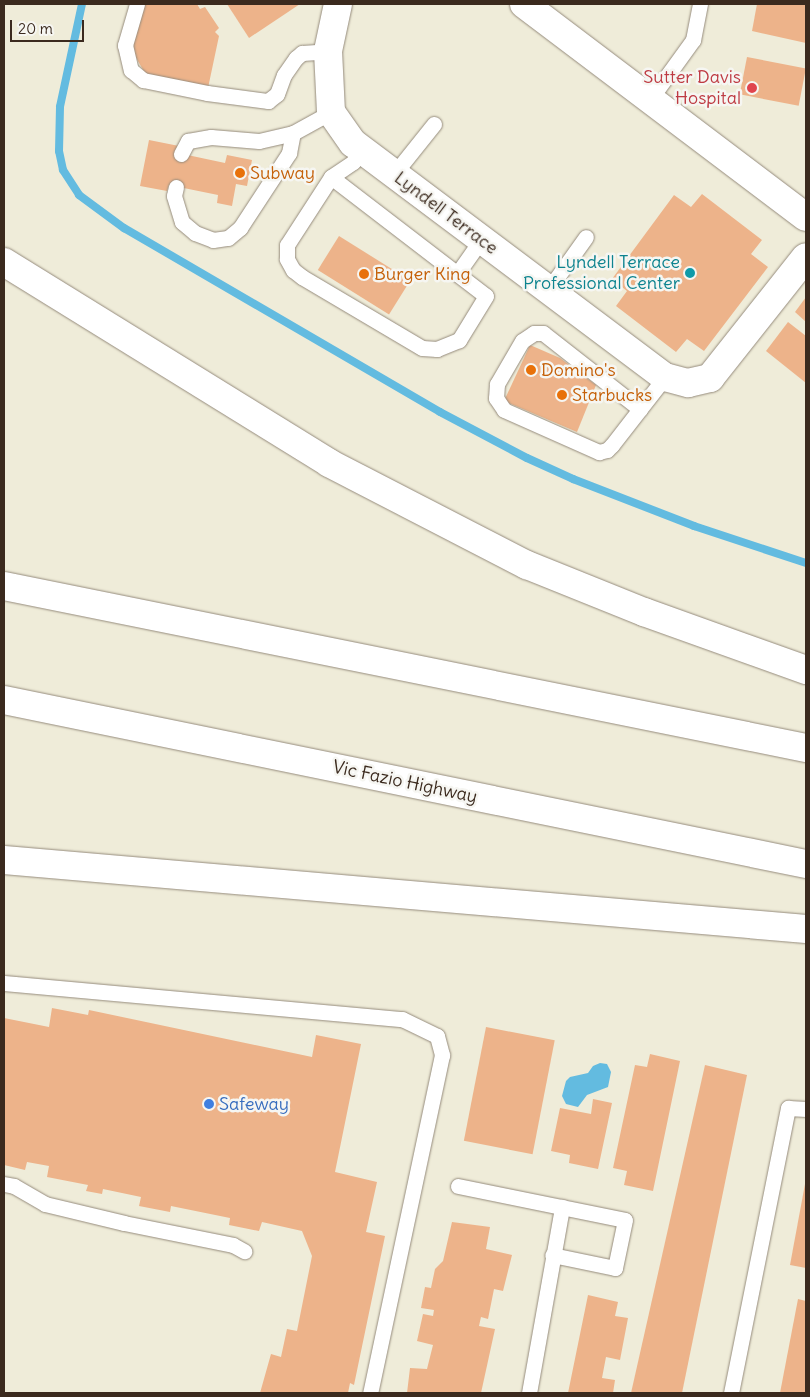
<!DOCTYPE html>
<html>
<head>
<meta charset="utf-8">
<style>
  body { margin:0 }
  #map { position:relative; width:810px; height:1397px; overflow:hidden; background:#efecd9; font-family:Delius,sans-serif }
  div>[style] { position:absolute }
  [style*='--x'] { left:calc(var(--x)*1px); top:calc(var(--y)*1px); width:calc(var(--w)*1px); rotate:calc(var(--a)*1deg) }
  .water>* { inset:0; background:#63bbe0 }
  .stream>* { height:8px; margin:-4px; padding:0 4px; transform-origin:4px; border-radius:4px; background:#63bbe0 }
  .building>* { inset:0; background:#edb38a; transform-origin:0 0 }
  .roads { filter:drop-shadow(0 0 1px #958b7c) drop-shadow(0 0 1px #958b7c) }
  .service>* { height:15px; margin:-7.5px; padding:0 7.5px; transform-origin:7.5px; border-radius:7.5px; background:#fff }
  .minor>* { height:28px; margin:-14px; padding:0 14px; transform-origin:14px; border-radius:14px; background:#fff }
  .tertiary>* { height:28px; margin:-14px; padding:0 14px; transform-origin:14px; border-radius:14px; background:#fff }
  .motorway>* { height:28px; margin:-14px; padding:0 14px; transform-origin:14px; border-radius:14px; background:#fff }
  .dots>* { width:14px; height:14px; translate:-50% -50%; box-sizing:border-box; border:2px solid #f6f6f2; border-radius:50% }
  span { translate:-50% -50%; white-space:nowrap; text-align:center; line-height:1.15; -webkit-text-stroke:5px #f6f6f2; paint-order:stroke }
  .health-label { font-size:18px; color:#be3a42 }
  .right { translate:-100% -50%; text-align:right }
  .food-label { font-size:18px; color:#c56008 }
  .left { translate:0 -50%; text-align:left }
  .street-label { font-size:18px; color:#3b2a1e }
  .culture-label { font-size:18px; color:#0d838f }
  .shop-label { font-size:18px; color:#366cbe }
  .frame { position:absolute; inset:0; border:5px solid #3b2a1e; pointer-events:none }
  .scale { position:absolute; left:10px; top:20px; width:74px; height:22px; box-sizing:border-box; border:2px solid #3b2a1e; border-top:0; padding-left:6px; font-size:15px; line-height:18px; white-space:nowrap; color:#3b2a1e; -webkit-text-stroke:4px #f6f6f2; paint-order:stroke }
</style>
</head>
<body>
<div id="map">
  <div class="water">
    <div style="clip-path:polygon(600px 1063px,607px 1064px,611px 1072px,608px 1087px,587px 1095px,578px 1107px,566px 1104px,562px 1096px,566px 1081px,570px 1077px,588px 1073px,593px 1066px)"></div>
  </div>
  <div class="stream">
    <div style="--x:82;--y:4;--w:105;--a:102.1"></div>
    <div style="--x:60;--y:107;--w:44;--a:91.3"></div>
    <div style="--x:59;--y:151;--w:19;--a:78"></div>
    <div style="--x:63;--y:170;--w:30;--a:57"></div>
    <div style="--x:79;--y:195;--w:56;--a:36.3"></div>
    <div style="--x:124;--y:228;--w:366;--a:30.2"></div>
    <div style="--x:440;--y:412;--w:98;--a:27.9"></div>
    <div style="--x:527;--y:458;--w:51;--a:24.5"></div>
    <div style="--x:573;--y:479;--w:130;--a:21.2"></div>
    <div style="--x:694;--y:526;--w:118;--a:18.3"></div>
  </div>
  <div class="building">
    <div style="clip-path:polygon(140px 4px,197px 4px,200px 9px,205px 7px,219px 28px,215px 32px,219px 36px,208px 88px,146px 75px,131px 49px)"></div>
    <div style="clip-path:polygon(227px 4px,300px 4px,249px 38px)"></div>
    <div style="clip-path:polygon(757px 4px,806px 4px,806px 43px,752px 31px)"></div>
    <div style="left:747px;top:57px;width:60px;height:38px;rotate:11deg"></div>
    <div style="clip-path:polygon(149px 140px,179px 146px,178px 153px,225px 163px,227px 155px,252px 160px,247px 186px,236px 184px,232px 206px,217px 203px,218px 195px,169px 185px,167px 191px,140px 186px)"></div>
    <div style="clip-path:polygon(702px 194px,762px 240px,751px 254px,768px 267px,704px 351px,687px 339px,676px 352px,616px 306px,627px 291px,612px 279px,674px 195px,691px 207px)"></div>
    <div style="left:339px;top:236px;width:84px;height:40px;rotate:32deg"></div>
    <div style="clip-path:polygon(806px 297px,806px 322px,795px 312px)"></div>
    <div style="clip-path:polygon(788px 322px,806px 336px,806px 383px,766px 351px)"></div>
    <div style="clip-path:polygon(530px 345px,560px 358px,596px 385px,577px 432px,504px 401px)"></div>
    <div style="clip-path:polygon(52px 1008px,88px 1015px,89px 1010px,312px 1057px,316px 1035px,361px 1044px,335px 1172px,377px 1182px,366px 1232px,385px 1236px,354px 1385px,350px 1383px,348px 1393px,260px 1393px,271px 1354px,281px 1357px,287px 1329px,297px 1331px,312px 1256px,302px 1231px,262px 1222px,259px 1231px,229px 1225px,230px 1218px,171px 1206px,170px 1212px,139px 1206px,141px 1197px,103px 1189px,102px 1194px,86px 1191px,88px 1185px,47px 1177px,49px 1166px,27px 1162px,25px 1170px,4px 1165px,4px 1018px,49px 1027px)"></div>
    <div style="left:486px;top:1027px;width:70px;height:116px;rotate:11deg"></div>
    <div style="clip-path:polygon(650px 1054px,680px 1061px,653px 1191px,624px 1185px,627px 1171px,613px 1168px,635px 1065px,647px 1067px)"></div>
    <div style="clip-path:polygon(705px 1065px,747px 1075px,682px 1393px,631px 1393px)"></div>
    <div style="clip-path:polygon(593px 1099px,612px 1103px,598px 1169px,569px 1163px,570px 1155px,551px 1151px,560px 1108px,591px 1114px)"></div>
    <div style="clip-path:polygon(805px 1184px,806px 1184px,806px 1268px,790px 1265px)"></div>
    <div style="clip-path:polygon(452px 1222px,490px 1227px,486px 1249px,512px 1255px,503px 1291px,494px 1289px,488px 1319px,481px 1317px,479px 1326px,495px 1329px,481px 1393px,407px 1393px,410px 1368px,427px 1369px,433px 1345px,417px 1341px,423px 1314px,433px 1316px,434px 1310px,421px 1308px,425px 1287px,431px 1288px,435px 1269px,443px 1261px)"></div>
    <div style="clip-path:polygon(588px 1295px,618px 1302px,615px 1316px,628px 1318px,620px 1360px,606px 1357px,602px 1378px,615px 1380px,613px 1393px,568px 1393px)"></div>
    <div style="clip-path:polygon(798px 1299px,806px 1301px,806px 1393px,780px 1393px)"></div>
  </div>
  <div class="roads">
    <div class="service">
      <div style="--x:137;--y:4;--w:43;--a:106.3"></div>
      <div style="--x:125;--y:45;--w:26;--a:77"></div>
      <div style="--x:131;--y:70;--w:16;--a:40"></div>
      <div style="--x:143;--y:80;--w:65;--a:11.5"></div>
      <div style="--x:207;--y:93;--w:62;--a:7.5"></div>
      <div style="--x:268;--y:101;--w:11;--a:-38"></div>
      <div style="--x:277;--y:94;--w:20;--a:-70"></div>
      <div style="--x:284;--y:75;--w:21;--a:-55"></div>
      <div style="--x:296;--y:58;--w:8;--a:-40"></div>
      <div style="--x:302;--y:53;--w:26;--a:-4"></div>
      <div style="--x:651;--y:98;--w:72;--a:-54.1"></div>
      <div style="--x:693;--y:40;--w:37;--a:-79"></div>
      <div style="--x:181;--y:154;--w:15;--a:-62"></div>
      <div style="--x:188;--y:141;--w:23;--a:-10"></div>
      <div style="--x:211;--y:137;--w:48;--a:4.8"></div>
      <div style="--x:259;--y:141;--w:35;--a:-13"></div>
      <div style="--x:293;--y:133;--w:43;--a:-28.9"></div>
      <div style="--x:394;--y:174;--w:64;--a:-51.3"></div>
      <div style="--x:331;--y:177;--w:195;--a:37.5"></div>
      <div style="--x:486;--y:296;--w:52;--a:121.5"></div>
      <div style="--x:459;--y:340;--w:24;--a:158"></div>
      <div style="--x:437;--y:349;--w:15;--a:-176"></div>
      <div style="--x:422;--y:348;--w:139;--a:-149.4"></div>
      <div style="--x:302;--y:277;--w:11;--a:-142"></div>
      <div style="--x:293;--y:270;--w:13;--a:-119"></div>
      <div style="--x:287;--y:259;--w:14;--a:-90"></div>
      <div style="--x:287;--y:245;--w:81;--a:-57.1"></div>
      <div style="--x:331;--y:177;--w:27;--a:-34"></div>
      <div style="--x:353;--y:162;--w:15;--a:-48"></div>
      <div style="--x:176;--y:187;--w:9;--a:103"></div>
      <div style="--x:174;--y:196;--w:27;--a:73"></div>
      <div style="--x:182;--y:222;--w:17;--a:40"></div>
      <div style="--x:195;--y:233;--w:19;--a:21"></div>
      <div style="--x:213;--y:240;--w:15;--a:-8"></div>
      <div style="--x:228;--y:238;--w:16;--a:-40"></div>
      <div style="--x:240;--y:228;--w:90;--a:-56.8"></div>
      <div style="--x:289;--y:153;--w:20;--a:-79"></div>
      <div style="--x:457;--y:274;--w:42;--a:-54.8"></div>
      <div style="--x:548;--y:290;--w:65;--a:-54.4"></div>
      <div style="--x:640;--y:409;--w:123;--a:-141.9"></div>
      <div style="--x:543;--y:333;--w:9;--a:180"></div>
      <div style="--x:534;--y:333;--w:14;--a:146"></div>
      <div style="--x:522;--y:341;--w:50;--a:120.2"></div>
      <div style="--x:497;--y:384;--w:14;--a:94"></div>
      <div style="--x:496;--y:398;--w:14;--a:56"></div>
      <div style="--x:504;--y:410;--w:104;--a:23.9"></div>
      <div style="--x:599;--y:452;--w:8;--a:-14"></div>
      <div style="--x:607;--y:450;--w:7;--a:-45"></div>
      <div style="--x:612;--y:445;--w:46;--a:-52.1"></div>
      <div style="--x:640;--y:409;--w:41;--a:-52"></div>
      <div style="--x:4;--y:983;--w:400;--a:5.2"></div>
      <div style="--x:402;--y:1019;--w:39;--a:26"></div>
      <div style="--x:437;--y:1036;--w:20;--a:75"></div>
      <div style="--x:442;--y:1055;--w:346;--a:102"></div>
      <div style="--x:4;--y:1184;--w:10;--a:11"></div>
      <div style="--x:14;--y:1186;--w:36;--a:30"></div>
      <div style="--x:45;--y:1204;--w:81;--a:13.5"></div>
      <div style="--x:124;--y:1223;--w:111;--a:11.4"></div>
      <div style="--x:233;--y:1245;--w:13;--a:29"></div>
      <div style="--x:458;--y:1186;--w:170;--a:11.5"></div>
      <div style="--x:625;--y:1220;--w:49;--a:101.8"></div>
      <div style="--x:615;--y:1268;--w:64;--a:-168.3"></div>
      <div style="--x:529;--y:1393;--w:189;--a:-79.9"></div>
      <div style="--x:731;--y:1393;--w:291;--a:-78.7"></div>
      <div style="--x:788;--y:1108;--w:18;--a:3"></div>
    </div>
    <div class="minor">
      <div style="--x:338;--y:4;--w:48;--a:102"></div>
      <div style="--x:328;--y:51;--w:61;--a:87.2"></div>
      <div style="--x:331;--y:112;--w:38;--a:55"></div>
      <div style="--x:353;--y:143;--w:390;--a:36.9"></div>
      <div style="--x:665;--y:377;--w:24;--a:15"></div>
      <div style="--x:688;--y:383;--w:23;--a:-13"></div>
      <div style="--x:710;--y:378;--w:154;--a:-51.6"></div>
    </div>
    <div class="tertiary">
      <div style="--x:524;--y:4;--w:353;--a:37.1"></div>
    </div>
    <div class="motorway">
      <div style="--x:4;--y:262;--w:382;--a:31.7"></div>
      <div style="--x:329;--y:463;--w:223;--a:27.3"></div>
      <div style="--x:527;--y:565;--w:126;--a:21.9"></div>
      <div style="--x:644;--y:612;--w:172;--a:19.7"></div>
      <div style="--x:4;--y:586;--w:818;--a:11.42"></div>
      <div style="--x:4;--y:700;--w:819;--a:11.56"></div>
      <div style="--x:4;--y:860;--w:805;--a:4.92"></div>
    </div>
  </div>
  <div class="dots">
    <div style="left:752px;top:88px;background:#e0444e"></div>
    <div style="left:240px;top:173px;background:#e8710a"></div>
    <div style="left:690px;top:273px;background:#0f9aa8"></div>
    <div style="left:364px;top:274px;background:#e8710a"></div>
    <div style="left:531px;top:370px;background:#e8710a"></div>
    <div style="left:562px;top:395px;background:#e8710a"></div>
    <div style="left:209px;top:1104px;background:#3f7fe0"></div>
  </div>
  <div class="health-label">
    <span class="right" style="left:741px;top:88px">Sutter Davis<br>Hospital</span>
  </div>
  <div class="food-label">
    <span class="left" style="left:250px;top:173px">Subway</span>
    <span class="left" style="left:374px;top:274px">Burger King</span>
    <span class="left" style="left:541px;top:370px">Domino's</span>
    <span class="left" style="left:572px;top:395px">Starbucks</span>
  </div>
  <div class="street-label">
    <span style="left:446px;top:213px;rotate:37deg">Lyndell Terrace</span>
    <span style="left:405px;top:782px;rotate:12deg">Vic Fazio Highway</span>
  </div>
  <div class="culture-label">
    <span class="right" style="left:680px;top:273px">Lyndell Terrace<br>Professional Center</span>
  </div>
  <div class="shop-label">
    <span class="left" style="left:219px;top:1104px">Safeway</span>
  </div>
  <div class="frame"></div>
  <div class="scale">20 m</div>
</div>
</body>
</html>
